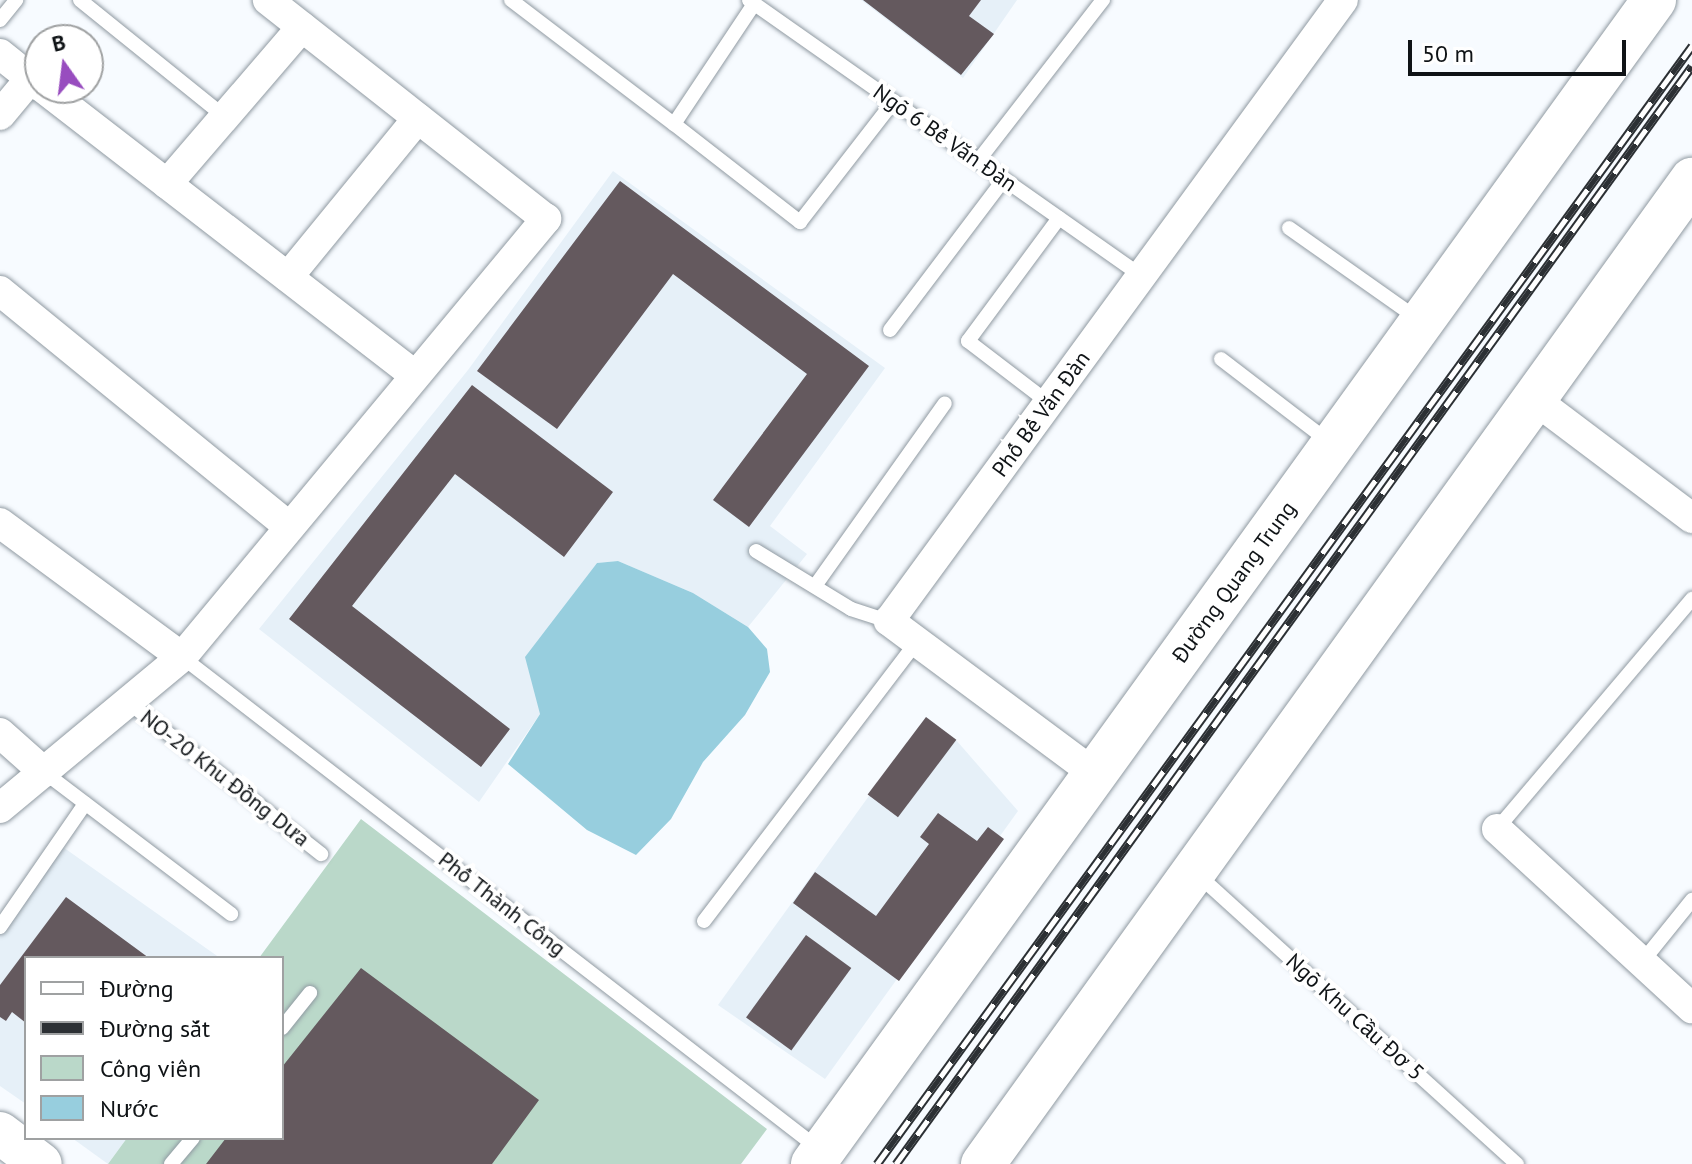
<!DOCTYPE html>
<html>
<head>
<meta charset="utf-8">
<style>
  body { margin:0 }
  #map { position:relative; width:1692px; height:1164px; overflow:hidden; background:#f7fbff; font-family:"PT Sans",sans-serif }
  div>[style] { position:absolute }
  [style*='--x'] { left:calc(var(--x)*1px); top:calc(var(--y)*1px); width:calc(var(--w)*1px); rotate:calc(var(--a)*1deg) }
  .built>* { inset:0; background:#e6f0f8 }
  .green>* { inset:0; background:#bad8c9 }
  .water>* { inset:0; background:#97cede }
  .building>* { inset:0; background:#64595e; transform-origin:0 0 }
  .roads { filter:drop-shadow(0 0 2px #909aa2) drop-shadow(0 0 2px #909aa2) }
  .lane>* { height:14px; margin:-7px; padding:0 7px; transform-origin:7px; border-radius:7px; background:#fff }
  .street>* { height:30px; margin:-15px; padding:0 15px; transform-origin:15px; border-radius:15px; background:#fff }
  .secondary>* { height:42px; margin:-21px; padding:0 21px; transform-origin:21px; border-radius:21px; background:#fff }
  .highway>* { height:44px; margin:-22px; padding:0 22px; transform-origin:22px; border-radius:22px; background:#fff }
  .rail>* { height:9px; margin-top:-4.5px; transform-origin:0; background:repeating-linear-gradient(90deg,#fff 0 18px,#2c3034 0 36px); box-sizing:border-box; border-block:2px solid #2c3034 }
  span { translate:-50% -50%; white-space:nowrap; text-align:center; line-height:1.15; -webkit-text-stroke:8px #fff; paint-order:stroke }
  .street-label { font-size:22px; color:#0f1316 }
  .legend { position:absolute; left:24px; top:956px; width:260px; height:184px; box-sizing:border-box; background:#fff; border:2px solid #9fa1a2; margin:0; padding:10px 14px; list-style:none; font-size:24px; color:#0f1316 }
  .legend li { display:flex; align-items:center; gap:16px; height:40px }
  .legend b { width:40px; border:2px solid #9fa1a2 }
  .north { position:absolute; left:24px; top:24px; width:80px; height:80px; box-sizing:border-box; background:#fff; border:2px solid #9fa1a2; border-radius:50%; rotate:346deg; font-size:22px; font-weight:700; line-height:32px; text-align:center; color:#0f1316 }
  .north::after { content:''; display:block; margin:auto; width:28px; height:36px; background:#984dbf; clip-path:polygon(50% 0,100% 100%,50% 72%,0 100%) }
  .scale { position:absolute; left:1408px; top:40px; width:218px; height:36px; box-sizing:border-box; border:4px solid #0f1316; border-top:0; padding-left:10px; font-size:24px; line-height:28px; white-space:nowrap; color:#0f1316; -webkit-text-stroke:6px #fff; paint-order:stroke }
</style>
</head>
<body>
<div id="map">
  <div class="built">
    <div style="clip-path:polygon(861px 0,1017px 0,963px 78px)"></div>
    <div style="clip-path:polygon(613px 171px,885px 368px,770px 526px,807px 554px,748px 627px,693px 593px,618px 561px,597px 563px,564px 607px,540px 714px,479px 802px,259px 629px,468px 370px)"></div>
    <div style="clip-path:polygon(926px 717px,956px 740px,1018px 811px,825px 1079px,718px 1005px)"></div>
    <div style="clip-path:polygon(60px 845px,220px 958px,26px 958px,26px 1104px,0 1086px,0 928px)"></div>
    <div style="clip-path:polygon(72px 1138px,127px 1138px,108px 1164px)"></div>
  </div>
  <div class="green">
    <div style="clip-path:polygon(361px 819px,767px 1129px,741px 1164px,108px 1164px,127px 1138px,282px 1138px,282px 958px,259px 958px)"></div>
  </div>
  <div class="water">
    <div style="clip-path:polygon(618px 561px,693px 593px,748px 627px,767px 649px,770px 672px,745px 715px,703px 762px,671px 819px,636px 855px,587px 830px,508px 764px,540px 714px,525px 657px,597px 563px)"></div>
  </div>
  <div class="building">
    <div style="clip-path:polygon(863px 0,981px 0,969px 16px,994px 34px,961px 75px)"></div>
    <div style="clip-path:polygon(620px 181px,869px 366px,749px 527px,713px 500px,807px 374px,673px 274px,557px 429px,477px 371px)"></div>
    <div style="clip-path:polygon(472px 385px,613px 492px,564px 557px,455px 474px,352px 606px,510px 729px,481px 767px,289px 619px)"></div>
    <div style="left:926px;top:717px;width:38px;height:97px;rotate:37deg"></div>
    <div style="clip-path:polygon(938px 813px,977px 841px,988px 827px,1004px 839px,899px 981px,793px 903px,815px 872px,876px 916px,929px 844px,920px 837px)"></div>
    <div style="clip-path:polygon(66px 897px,149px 958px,26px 958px,26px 1023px,12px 1012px,6px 1021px,0 1017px,0 985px)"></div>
    <div style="left:806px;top:935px;width:56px;height:102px;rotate:36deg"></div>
    <div style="clip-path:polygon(361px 968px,539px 1100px,492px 1164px,206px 1164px,226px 1138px,282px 1138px,282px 1067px)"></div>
  </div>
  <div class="roads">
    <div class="lane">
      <div style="--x:80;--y:0;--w:186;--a:38.9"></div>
      <div style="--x:511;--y:0;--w:205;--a:37.3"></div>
      <div style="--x:749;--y:0;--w:479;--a:35.1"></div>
      <div style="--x:754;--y:4;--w:144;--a:123.7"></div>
      <div style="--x:674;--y:124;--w:160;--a:37.9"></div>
      <div style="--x:800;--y:222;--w:152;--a:-52.2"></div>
      <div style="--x:0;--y:20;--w:26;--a:-51"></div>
      <div style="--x:978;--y:161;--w:204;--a:-52.2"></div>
      <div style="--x:1289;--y:228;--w:158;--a:35.2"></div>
      <div style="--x:890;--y:330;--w:189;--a:-52.9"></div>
      <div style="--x:1221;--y:359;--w:136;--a:37.5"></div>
      <div style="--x:1049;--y:403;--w:102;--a:-142.6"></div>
      <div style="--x:968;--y:341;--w:153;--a:-53.5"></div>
      <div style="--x:756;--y:551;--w:111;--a:31.4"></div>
      <div style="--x:851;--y:609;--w:40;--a:18"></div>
      <div style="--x:815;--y:586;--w:224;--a:-54.6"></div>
      <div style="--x:182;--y:657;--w:805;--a:37.68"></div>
      <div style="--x:128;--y:702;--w:246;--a:38.2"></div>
      <div style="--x:44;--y:772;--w:235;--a:37.2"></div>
      <div style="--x:1497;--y:829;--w:302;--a:-49.7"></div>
      <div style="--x:1197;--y:874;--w:432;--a:42.2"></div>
      <div style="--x:704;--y:921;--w:352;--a:-52.7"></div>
      <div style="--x:0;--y:927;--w:150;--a:-55.4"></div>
      <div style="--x:1642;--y:962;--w:80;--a:-51.1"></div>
      <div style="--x:282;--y:1028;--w:45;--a:-51.3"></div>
      <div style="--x:171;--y:1164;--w:34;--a:-50"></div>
    </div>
    <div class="street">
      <div style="--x:0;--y:54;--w:51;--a:38.7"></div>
      <div style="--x:43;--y:88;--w:466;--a:37.7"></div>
      <div style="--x:0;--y:115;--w:47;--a:-50.2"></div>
      <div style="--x:167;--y:184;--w:207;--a:-49.3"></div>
      <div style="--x:288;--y:277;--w:205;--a:-50.7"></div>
      <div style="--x:0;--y:291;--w:369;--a:39.2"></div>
      <div style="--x:1534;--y:399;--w:198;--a:37"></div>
      <div style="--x:0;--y:523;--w:226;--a:36.4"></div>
      <div style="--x:0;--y:733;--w:59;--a:41.6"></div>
      <div style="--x:1095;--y:774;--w:257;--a:-143.4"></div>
      <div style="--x:889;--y:621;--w:769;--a:-53.83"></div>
      <div style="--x:0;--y:808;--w:236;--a:-39.7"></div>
      <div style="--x:182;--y:657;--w:570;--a:-50.27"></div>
      <div style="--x:546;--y:219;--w:354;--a:-141.8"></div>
      <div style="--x:1497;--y:829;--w:265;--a:42.6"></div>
    </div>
    <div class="secondary">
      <div style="--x:0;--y:1133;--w:51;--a:37.1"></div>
    </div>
    <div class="highway">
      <div style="--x:813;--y:1164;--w:1436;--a:-54.15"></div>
      <div style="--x:983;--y:1164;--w:1213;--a:-54.23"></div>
    </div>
  </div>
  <div class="rail">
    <div style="--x:877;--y:1164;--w:1384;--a:-53.91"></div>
    <div style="--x:896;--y:1164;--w:1356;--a:-54.06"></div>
  </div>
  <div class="street-label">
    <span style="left:945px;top:138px;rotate:35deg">Ngõ 6 Bế Văn Đàn</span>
    <span style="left:1041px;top:414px;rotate:-54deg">Phố Bế Văn Đàn</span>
    <span style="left:1234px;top:582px;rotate:-54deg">Đường Quang Trung</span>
    <span style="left:225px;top:778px;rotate:38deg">NO-20 Khu Đồng Dưa</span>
    <span style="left:502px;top:904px;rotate:38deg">Phố Thành Công</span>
    <span style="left:1355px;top:1017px;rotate:42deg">Ngõ Khu Cầu Đơ 5</span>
  </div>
  <ul class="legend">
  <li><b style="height:10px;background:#fff"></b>Đường</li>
  <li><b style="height:10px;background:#2c3034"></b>Đường sắt</li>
  <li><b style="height:22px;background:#bad8c9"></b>Công viên</li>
  <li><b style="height:22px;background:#97cede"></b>Nước</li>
  </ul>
  <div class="north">B</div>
  <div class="scale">50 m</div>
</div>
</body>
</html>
